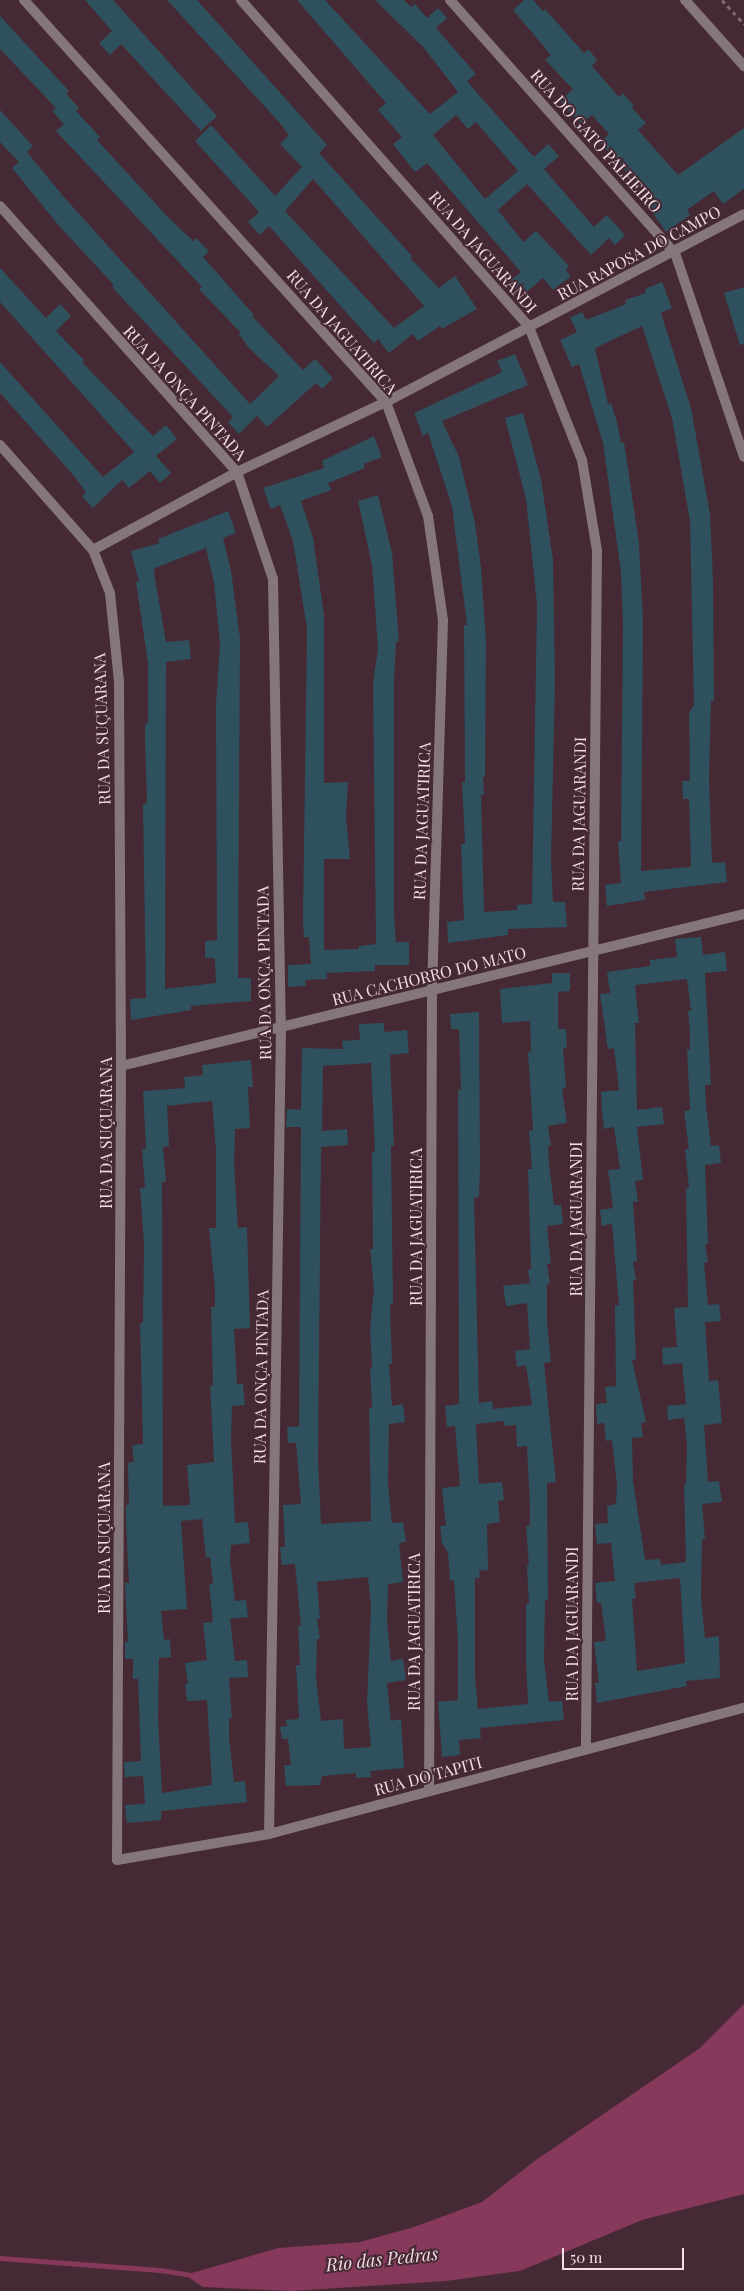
<!DOCTYPE html>
<html>
<head>
<meta charset="utf-8">
<style>
  body { margin:0 }
  #map { position:relative; width:744px; height:2291px; overflow:hidden; background:#452934; font-family:"Playfair Display",serif }
  div>[style] { position:absolute }
  [style*='--x'] { left:calc(var(--x)*1px); top:calc(var(--y)*1px); width:calc(var(--w)*1px); rotate:calc(var(--a)*1deg) }
  .water>* { inset:0; background:#86395a }
  .stream>* { height:5px; margin:-2.5px; padding:0 2.5px; transform-origin:2.5px; border-radius:2.5px; background:#86395a }
  .building>* { inset:0; background:#2f515d }
  .path>* { height:3px; margin-top:-1.5px; transform-origin:0; background:repeating-linear-gradient(90deg,#806770 0 4px,transparent 0 8px) }
  .street>* { height:10px; margin:-5px; padding:0 5px; transform-origin:5px; border-radius:5px; background:#85767b }
  span { translate:-50% -50%; white-space:nowrap; text-align:center; line-height:1.15; -webkit-text-stroke:4px #452934; paint-order:stroke }
  .street-label { font-size:16px; color:#f2dfe5 }
  .water-label { font-size:18px; color:#f3dbe3; font-style:italic }
  .scale { position:absolute; left:562px; top:2248px; width:122px; height:22px; box-sizing:border-box; border:2px solid #f2dfe5; border-top:0; padding-left:6px; font-size:15px; line-height:18px; white-space:nowrap; color:#f2dfe5; -webkit-text-stroke:4px #452934; paint-order:stroke }
</style>
</head>
<body>
<div id="map">
  <div class="water">
    <div style="clip-path:polygon(744px 2004px,744px 2194px,642px 2220px,520px 2271px,446px 2281px,291px 2291px,203px 2287px,185px 2275px,278px 2248px,360px 2242px,414px 2227px,482px 2202px,536px 2160px,700px 2048px)"></div>
  </div>
  <div class="stream">
    <div style="--x:0;--y:2258;--w:160;--a:4.3"></div>
    <div style="--x:160;--y:2270;--w:31;--a:9"></div>
  </div>
  <div class="building">
    <div style="clip-path:polygon(85px 0,113px 0,217px 116px,201px 131px,121px 44px,110px 55px,99px 43px,112px 31px)"></div>
    <div style="clip-path:polygon(evenodd,167px 0,197px 0,327px 145px,319px 153px,412px 256px,410px 258px,439px 288px,455px 276px,477px 309px,442px 329px,440px 326px,418px 341px,413px 334px,389px 353px,378px 339px,374px 343px,363px 331px,269px 226px,260px 235px,248px 222px,259px 212px,195px 141px,211px 125px,275px 196px,302px 167px,280px 144px,289px 135px,278px 121px,167px 0,313px 179px,424px 306px,394px 328px,285px 211px,313px 179px)"></div>
    <div style="clip-path:polygon(evenodd,297px 0,325px 0,430px 114px,458px 92px,424px 48px,375px 0,404px 0,411px 7px,415px 4px,427px 18px,438px 8px,447px 18px,436px 28px,476px 74px,467px 81px,478px 94px,534px 157px,548px 144px,559px 156px,544px 169px,594px 227px,607px 215px,625px 235px,615px 245px,609px 238px,591px 255px,527px 184px,498px 210px,523px 242px,536px 231px,569px 266px,566px 270px,571px 276px,553px 290px,543px 278px,522px 296px,509px 282px,521px 272px,427px 163px,415px 172px,393px 144px,402px 137px,378px 110px,386px 103px,297px 0,456px 115px,468px 129px,476px 122px,518px 171px,485px 199px,433px 135px,456px 115px)"></div>
    <div style="clip-path:polygon(524px 0,533px 0,543px 11px,545px 9px,584px 53px,588px 49px,597px 60px,592px 66px,619px 97px,623px 93px,634px 106px,632px 108px,646px 123px,638px 130px,678px 175px,744px 128px,744px 189px,723px 204px,714px 191px,687px 210px,690px 215px,666px 232px,643px 199px,647px 196px,600px 142px,609px 134px,592px 115px,581px 124px,560px 101px,573px 89px,545px 60px,551px 55px,513px 10px)"></div>
    <div style="clip-path:polygon(0 16px,69px 91px,66px 94px,79px 108px,76px 111px,100px 137px,97px 140px,165px 214px,193px 241px,196px 238px,209px 251px,203px 257px,254px 315px,252px 316px,303px 370px,315px 359px,333px 378px,322px 389px,316px 383px,267px 427px,257px 416px,239px 434px,228px 422px,233px 417px,112px 287px,114px 285px,60px 227px,12px 168px,19px 162px,0 142px,0 110px,33px 146px,27px 152px,63px 196px,250px 404px,279px 376px,249px 348px,239px 334px,240px 332px,199px 289px,202px 287px,56px 131px,64px 124px,52px 111px,56px 108px,0 49px)"></div>
    <div style="clip-path:polygon(0 268px,46px 318px,60px 304px,71px 316px,56px 331px,84px 360px,82px 362px,153px 436px,166px 425px,177px 439px,156px 456px,171px 473px,160px 483px,150px 471px,129px 488px,122px 480px,93px 508px,82px 496px,86px 492px,74px 476px,0 393px,0 362px,103px 477px,134px 452px,0 302px)"></div>
    <div style="clip-path:polygon(evenodd,662px 282px,672px 308px,661px 313px,691px 408px,710px 514px,713px 580px,714px 701px,711px 701px,709px 779px,712px 863px,725px 862px,727px 882px,644px 892px,645px 900px,607px 906px,605px 885px,621px 883px,618px 841px,621px 841px,623px 625px,621px 572px,603px 443px,579px 364px,572px 367px,560px 340px,577px 332px,570px 318px,582px 312px,586px 320px,626px 304px,625px 300px,646px 293px,645px 289px,662px 282px,642px 326px,672px 418px,690px 521px,694px 705px,689px 713px,690px 781px,682px 781px,683px 799px,689px 799px,691px 867px,641px 871px,643px 622px,639px 543px,624px 442px,621px 443px,617px 422px,611px 403px,608px 404px,595px 348px,642px 326px)"></div>
    <div style="clip-path:polygon(744px 287px,744px 344px,740px 345px,724px 293px)"></div>
    <div style="clip-path:polygon(515px 354px,528px 385px,442px 421px,459px 457px,475px 523px,481px 567px,486px 642px,485px 777px,483px 777px,484px 795px,481px 795px,484px 912px,517px 910px,517px 905px,532px 904px,537px 604px,526px 499px,505px 418px,523px 413px,541px 479px,553px 560px,555px 682px,551px 859px,553px 902px,565px 902px,567px 927px,508px 929px,508px 935px,448px 943px,447px 922px,464px 920px,461px 844px,465px 844px,462px 782px,465px 782px,464px 625px,467px 625px,452px 506px,428px 433px,423px 436px,414px 413px,502px 372px,497px 361px)"></div>
    <div style="clip-path:polygon(374px 436px,382px 457px,364px 464px,365px 468px,328px 483px,331px 490px,301px 501px,313px 538px,324px 615px,324px 783px,348px 782px,346px 817px,350px 859px,324px 859px,324px 950px,359px 949px,359px 946px,376px 944px,373px 684px,378px 648px,372px 565px,358px 501px,378px 495px,392px 553px,399px 641px,396px 642px,394px 680px,394px 916px,396px 942px,409px 942px,409px 965px,375px 965px,375px 971px,326px 973px,327px 979px,305px 980px,306px 986px,288px 987px,288px 965px,311px 964px,309px 937px,304px 937px,303px 919px,307px 629px,293px 541px,280px 505px,271px 509px,263px 488px,324px 468px,322px 461px)"></div>
    <div style="clip-path:polygon(evenodd,228px 511px,236px 533px,223px 538px,231px 571px,240px 638px,238px 978px,251px 978px,251px 1001px,191px 1006px,191px 1010px,131px 1020px,130px 999px,146px 998px,143px 804px,147px 803px,145px 741px,145px 724px,148px 723px,148px 663px,136px 582px,139px 582px,131px 551px,160px 543px,158px 539px,228px 511px,206px 548px,214px 582px,220px 644px,216px 704px,217px 940px,205px 941px,205px 958px,215px 958px,216px 983px,165px 989px,166px 662px,191px 659px,189px 640px,166px 642px,154px 573px,155px 568px,206px 548px)"></div>
    <div style="clip-path:polygon(evenodd,701px 937px,703px 955px,725px 952px,727px 971px,705px 973px,711px 1085px,705px 1085px,706px 1105px,711px 1146px,719px 1145px,721px 1163px,705px 1165px,708px 1244px,705px 1244px,708px 1262px,704px 1263px,708px 1305px,719px 1304px,721px 1321px,705px 1322px,709px 1381px,718px 1380px,722px 1423px,704px 1425px,708px 1482px,719px 1481px,722px 1502px,702px 1504px,705px 1539px,702px 1539px,701px 1598px,705px 1638px,719px 1636px,720px 1678px,686px 1681px,687px 1686px,597px 1703px,595px 1683px,599px 1683px,594px 1642px,606px 1641px,601px 1602px,597px 1603px,595px 1583px,615px 1581px,611px 1543px,597px 1544px,595px 1524px,608px 1523px,607px 1506px,616px 1504px,617px 1484px,612px 1440px,606px 1441px,604px 1423px,597px 1424px,596px 1404px,607px 1403px,605px 1387px,616px 1386px,615px 1306px,619px 1305px,612px 1224px,602px 1226px,600px 1210px,613px 1208px,608px 1170px,620px 1169px,614px 1127px,604px 1129px,602px 1112px,601px 1092px,619px 1090px,614px 1048px,608px 1049px,600px 994px,610px 993px,607px 972px,650px 966px,650px 960px,677px 957px,675px 939px,701px 937px,687px 979px,691px 1011px,688px 1011px,690px 1032px,690px 1049px,687px 1050px,690px 1110px,684px 1111px,689px 1149px,685px 1149px,689px 1188px,686px 1189px,688px 1307px,674px 1308px,677px 1347px,662px 1348px,663px 1365px,682px 1363px,686px 1404px,667px 1406px,668px 1420px,684px 1418px,687px 1445px,686px 1485px,684px 1485px,686px 1562px,661px 1565px,660px 1559px,645px 1560px,633px 1481px,632px 1438px,643px 1437px,641px 1423px,646px 1422px,632px 1360px,636px 1359px,633px 1280px,636px 1280px,633px 1262px,637px 1261px,633px 1202px,638px 1202px,635px 1181px,643px 1180px,637px 1127px,664px 1124px,662px 1107px,637px 1110px,635px 1023px,639px 1023px,635px 985px,687px 979px,701px 937px,680px 1578px,685px 1663px,637px 1671px,632px 1599px,636px 1598px,634px 1583px,680px 1578px)"></div>
    <div style="clip-path:polygon(evenodd,552px 973px,570px 973px,570px 991px,558px 992px,558px 1029px,566px 1029px,567px 1047px,563px 1048px,566px 1088px,562px 1089px,567px 1123px,548px 1126px,551px 1146px,548px 1146px,549px 1164px,554px 1205px,561px 1205px,563px 1224px,547px 1226px,551px 1264px,547px 1264px,550px 1283px,547px 1284px,547px 1322px,551px 1362px,544px 1363px,556px 1482px,547px 1483px,548px 1600px,545px 1600px,544px 1660px,549px 1702px,562px 1701px,564px 1720px,480px 1728px,481px 1738px,459px 1740px,460px 1755px,442px 1757px,438px 1702px,458px 1700px,458px 1642px,454px 1580px,450px 1581px,448px 1553px,442px 1543px,440px 1526px,446px 1526px,442px 1488px,460px 1486px,455px 1426px,447px 1427px,445px 1406px,459px 1404px,458px 1090px,461px 1090px,459px 1029px,451px 1029px,450px 1014px,479px 1012px,480px 1167px,479px 1197px,474px 1198px,479px 1403px,492px 1401px,493px 1409px,532px 1405px,526px 1365px,517px 1367px,515px 1351px,530px 1349px,527px 1303px,506px 1306px,503px 1286px,530px 1283px,528px 1270px,531px 1269px,528px 1169px,532px 1169px,529px 1131px,533px 1130px,528px 1052px,531px 1051px,530px 1021px,502px 1023px,500px 989px,552px 983px,552px 973px,504px 1421px,504px 1426px,516px 1425px,517px 1447px,527px 1446px,530px 1506px,530px 1525px,526px 1526px,529px 1565px,527px 1566px,529px 1604px,526px 1604px,526px 1662px,528px 1704px,478px 1709px,475px 1678px,475px 1578px,480px 1578px,479px 1571px,488px 1570px,487px 1524px,500px 1522px,498px 1501px,504px 1500px,502px 1482px,479px 1484px,476px 1424px,504px 1421px)"></div>
    <div style="clip-path:polygon(evenodd,384px 1023px,384px 1032px,407px 1030px,409px 1053px,390px 1055px,394px 1146px,391px 1146px,393px 1304px,390px 1304px,392px 1364px,389px 1364px,392px 1406px,403px 1404px,405px 1422px,389px 1424px,388px 1483px,392px 1523px,403px 1522px,406px 1542px,399px 1543px,403px 1582px,388px 1584px,387px 1622px,391px 1661px,403px 1659px,406px 1680px,387px 1683px,391px 1721px,401px 1719px,404px 1768px,370px 1771px,371px 1777px,356px 1778px,356px 1773px,322px 1776px,320px 1785px,286px 1786px,284px 1765px,291px 1765px,288px 1739px,282px 1739px,280px 1727px,287px 1726px,286px 1720px,299px 1719px,296px 1665px,300px 1665px,298px 1626px,301px 1626px,295px 1564px,282px 1565px,280px 1547px,285px 1547px,283px 1505px,301px 1504px,296px 1443px,288px 1443px,287px 1427px,299px 1426px,301px 1127px,286px 1127px,287px 1109px,301px 1110px,302px 1048px,343px 1049px,342px 1041px,360px 1040px,359px 1024px,384px 1023px,371px 1063px,375px 1151px,372px 1152px,373px 1249px,370px 1249px,374px 1289px,370px 1329px,372px 1368px,370px 1368px,372px 1408px,369px 1408px,371px 1521px,321px 1524px,318px 1460px,321px 1147px,348px 1145px,347px 1129px,322px 1131px,323px 1066px,371px 1063px,384px 1023px,368px 1577px,371px 1606px,367px 1703px,371px 1747px,344px 1749px,343px 1719px,321px 1721px,316px 1678px,317px 1639px,320px 1639px,317px 1619px,320px 1619px,317px 1582px,368px 1577px)"></div>
    <div style="clip-path:polygon(evenodd,251px 1060px,253px 1087px,248px 1087px,250px 1128px,235px 1129px,234px 1164px,238px 1228px,247px 1227px,250px 1328px,234px 1329px,237px 1384px,243px 1384px,245px 1405px,232px 1406px,231px 1440px,235px 1523px,248px 1522px,250px 1543px,231px 1545px,230px 1560px,235px 1601px,246px 1600px,248px 1617px,230px 1619px,235px 1661px,247px 1660px,248px 1677px,229px 1678px,232px 1718px,229px 1718px,229px 1738px,234px 1782px,245px 1781px,247px 1802px,161px 1811px,161px 1820px,127px 1823px,125px 1805px,145px 1804px,143px 1776px,125px 1777px,124px 1767px,124px 1762px,141px 1761px,138px 1679px,133px 1679px,133px 1659px,125px 1659px,125px 1642px,128px 1642px,125px 1583px,129px 1583px,126px 1520px,126px 1505px,129px 1505px,128px 1463px,134px 1462px,132px 1445px,143px 1444px,140px 1323px,143px 1323px,144px 1245px,140px 1188px,145px 1187px,142px 1149px,146px 1149px,143px 1091px,185px 1088px,184px 1077px,203px 1075px,202px 1065px,251px 1060px,212px 1101px,216px 1150px,216px 1228px,209px 1228px,215px 1289px,215px 1307px,211px 1307px,213px 1386px,210px 1386px,214px 1462px,187px 1465px,190px 1505px,163px 1506px,162px 1182px,166px 1182px,163px 1147px,169px 1146px,167px 1106px,212px 1101px,251px 1060px,202px 1519px,206px 1558px,210px 1557px,213px 1584px,209px 1584px,213px 1622px,203px 1623px,207px 1660px,185px 1663px,188px 1684px,185px 1684px,187px 1701px,207px 1700px,212px 1785px,162px 1793px,158px 1717px,159px 1658px,171px 1657px,170px 1639px,164px 1640px,161px 1611px,187px 1609px,181px 1521px,202px 1519px)"></div>
  </div>
  <div class="path">
    <div style="--x:722;--y:0;--w:33;--a:47"></div>
  </div>
  <div class="street">
    <div style="--x:24;--y:0;--w:541;--a:48"></div>
    <div style="--x:386;--y:402;--w:121;--a:69.8"></div>
    <div style="--x:428;--y:516;--w:105;--a:81.8"></div>
    <div style="--x:443;--y:620;--w:371;--a:91.7"></div>
    <div style="--x:432;--y:991;--w:800;--a:90.21"></div>
    <div style="--x:241;--y:0;--w:436;--a:48.6"></div>
    <div style="--x:529;--y:327;--w:143;--a:68.3"></div>
    <div style="--x:582;--y:460;--w:92;--a:80.6"></div>
    <div style="--x:597;--y:551;--w:1197;--a:90.53"></div>
    <div style="--x:450;--y:0;--w:339;--a:48.4"></div>
    <div style="--x:675;--y:253;--w:215;--a:71.3"></div>
    <div style="--x:685;--y:0;--w:89;--a:48.2"></div>
    <div style="--x:0;--y:206;--w:356;--a:48.3"></div>
    <div style="--x:237;--y:472;--w:113;--a:71.4"></div>
    <div style="--x:273;--y:579;--w:449;--a:89"></div>
    <div style="--x:281;--y:1028;--w:806;--a:90.85"></div>
    <div style="--x:0;--y:445;--w:140;--a:48.5"></div>
    <div style="--x:93;--y:550;--w:46;--a:68.4"></div>
    <div style="--x:110;--y:593;--w:88;--a:84.2"></div>
    <div style="--x:119;--y:681;--w:385;--a:89.7"></div>
    <div style="--x:121;--y:1066;--w:794;--a:90.29"></div>
    <div style="--x:117;--y:1860;--w:154;--a:-9.7"></div>
    <div style="--x:269;--y:1834;--w:491;--a:-14.9"></div>
    <div style="--x:93;--y:550;--w:164;--a:-28.4"></div>
    <div style="--x:237;--y:472;--w:165;--a:-25.2"></div>
    <div style="--x:386;--y:402;--w:404;--a:-27.7"></div>
    <div style="--x:121;--y:1066;--w:641;--a:-13.71"></div>
  </div>
  <div class="street-label">
    <span style="left:596px;top:141px;rotate:48deg">RUA DO GATO PALHEIRO</span>
    <span style="left:483px;top:252px;rotate:49deg">RUA DA JAGUARANDI</span>
    <span style="left:639px;top:253px;rotate:-28deg">RUA RAPOSA DO CAMPO</span>
    <span style="left:342px;top:332px;rotate:49deg">RUA DA JAGUATIRICA</span>
    <span style="left:185px;top:393px;rotate:48deg">RUA DA ONÇA PINTADA</span>
    <span style="left:102px;top:729px;rotate:-92deg">RUA DA SUÇUARANA</span>
    <span style="left:579px;top:814px;rotate:-89deg">RUA DA JAGUARANDI</span>
    <span style="left:422px;top:821px;rotate:-88deg">RUA DA JAGUATIRICA</span>
    <span style="left:264px;top:973px;rotate:-91deg">RUA DA ONÇA PINTADA</span>
    <span style="left:429px;top:976px;rotate:-14deg">RUA CACHORRO DO MATO</span>
    <span style="left:106px;top:1133px;rotate:-90deg">RUA DA SUÇUARANA</span>
    <span style="left:576px;top:1219px;rotate:-90deg">RUA DA JAGUARANDI</span>
    <span style="left:416px;top:1227px;rotate:-90deg">RUA DA JAGUATIRICA</span>
    <span style="left:261px;top:1377px;rotate:-89deg">RUA DA ONÇA PINTADA</span>
    <span style="left:104px;top:1538px;rotate:-90deg">RUA DA SUÇUARANA</span>
    <span style="left:572px;top:1624px;rotate:-90deg">RUA DA JAGUARANDI</span>
    <span style="left:414px;top:1632px;rotate:-90deg">RUA DA JAGUATIRICA</span>
    <span style="left:428px;top:1776px;rotate:-15deg">RUA DO TAPITI</span>
  </div>
  <div class="water-label">
    <span style="left:382px;top:2259px;rotate:-6deg">Rio das Pedras</span>
  </div>
  <div class="scale">50 m</div>
</div>
</body>
</html>
